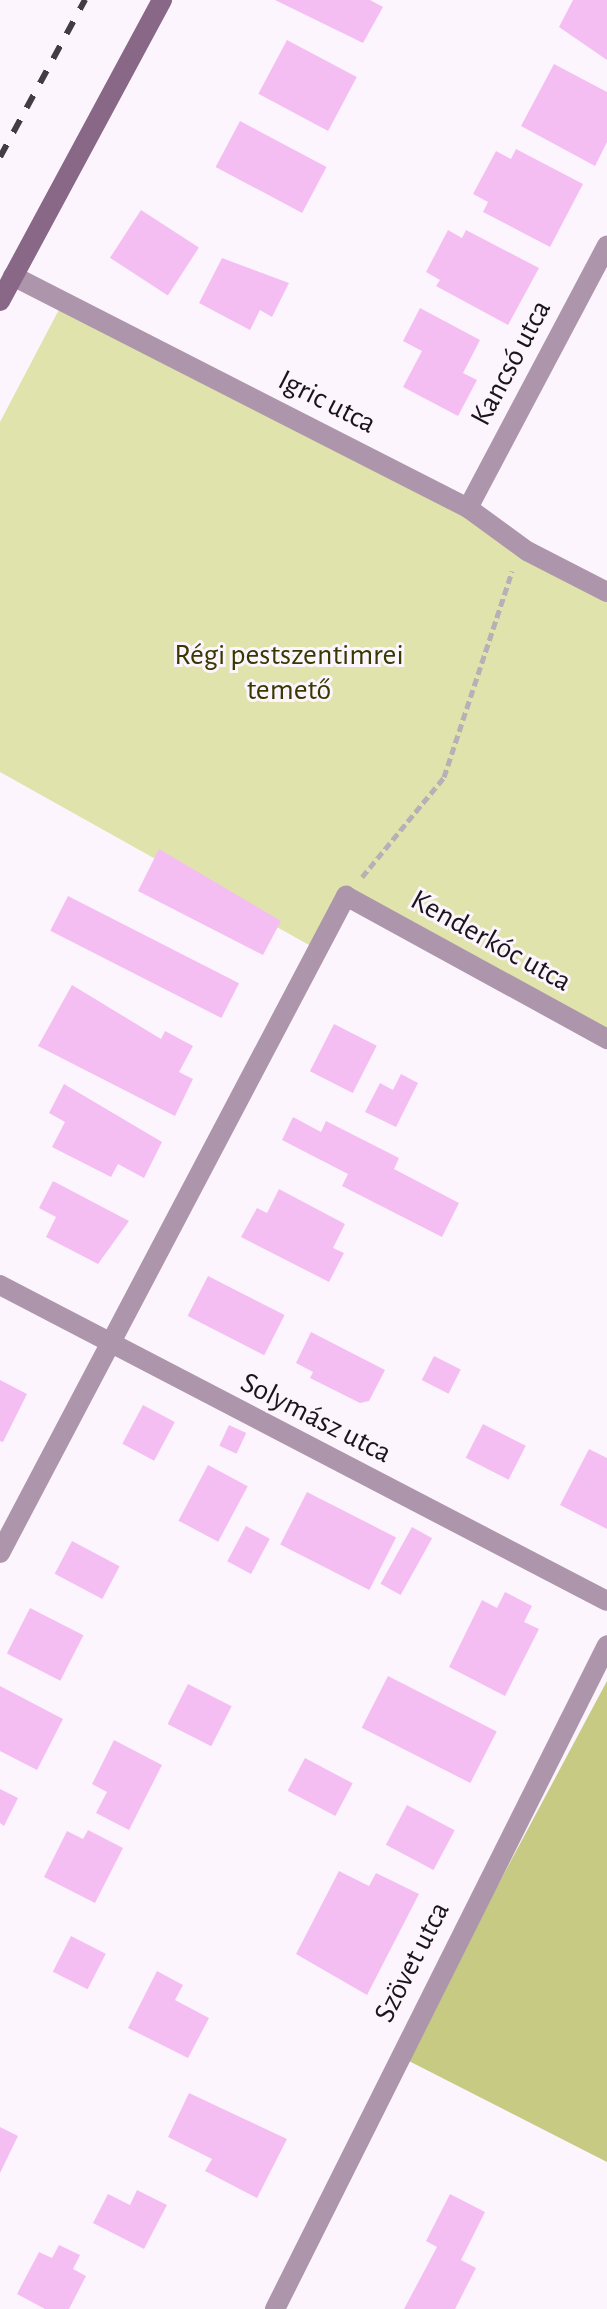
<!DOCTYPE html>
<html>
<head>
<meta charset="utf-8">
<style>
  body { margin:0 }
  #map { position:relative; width:607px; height:2309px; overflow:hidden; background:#fdf5fd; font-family:"Alegreya Sans",sans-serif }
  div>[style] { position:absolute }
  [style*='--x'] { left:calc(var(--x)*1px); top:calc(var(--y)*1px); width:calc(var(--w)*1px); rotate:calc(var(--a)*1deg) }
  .green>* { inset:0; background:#e0e3ac }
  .forest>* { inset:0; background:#c7ca82 }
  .building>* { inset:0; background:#f4bef3; transform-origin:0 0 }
  .path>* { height:5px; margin-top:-2.5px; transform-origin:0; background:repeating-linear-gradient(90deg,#b7b0b7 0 8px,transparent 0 12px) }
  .minor>* { height:20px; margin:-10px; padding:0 10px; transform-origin:10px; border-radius:10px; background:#ad96ac }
  .secondary>* { height:20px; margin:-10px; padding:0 10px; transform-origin:10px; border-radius:10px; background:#886787 }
  .rail>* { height:6px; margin-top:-3px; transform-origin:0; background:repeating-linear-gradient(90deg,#423d42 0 14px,transparent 0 28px) }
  span { translate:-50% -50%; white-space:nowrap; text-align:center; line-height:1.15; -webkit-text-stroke:6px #fdf5fd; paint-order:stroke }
  .street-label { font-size:30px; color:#1a151a }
  .park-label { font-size:30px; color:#383800 }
</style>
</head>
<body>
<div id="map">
  <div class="green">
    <div style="clip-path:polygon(64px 300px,607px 592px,607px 1039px,346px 896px,318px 950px,0 772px,0 422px)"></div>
  </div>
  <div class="forest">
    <div style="clip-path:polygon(607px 1681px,607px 2162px,405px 2059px)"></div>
  </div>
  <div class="building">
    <div style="clip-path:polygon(275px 0,370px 0,383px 7px,363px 43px)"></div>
    <div style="clip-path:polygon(573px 0,607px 0,607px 60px,559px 27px)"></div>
    <div style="left:287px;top:40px;width:79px;height:61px;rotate:28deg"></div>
    <div style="clip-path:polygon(554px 64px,607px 92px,607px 142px,595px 166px,521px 126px)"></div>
    <div style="left:240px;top:121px;width:98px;height:52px;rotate:28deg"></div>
    <div style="clip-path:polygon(516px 149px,583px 184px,550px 247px,483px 212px,488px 202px,473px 194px,496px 151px,511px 159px)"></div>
    <div style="left:141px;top:210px;width:69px;height:57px;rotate:33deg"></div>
    <div style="clip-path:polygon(448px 230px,462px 238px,466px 230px,539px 268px,508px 325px,436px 286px,440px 280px,426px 272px)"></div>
    <div style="clip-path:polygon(222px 258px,289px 283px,272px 317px,260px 310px,250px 330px,199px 303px)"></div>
    <div style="clip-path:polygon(420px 308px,480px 340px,463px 373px,477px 380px,458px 416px,403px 387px,422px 351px,403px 341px)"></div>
    <div style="clip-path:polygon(159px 849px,281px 921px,263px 955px,138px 891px)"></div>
    <div style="left:68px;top:896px;width:192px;height:39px;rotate:27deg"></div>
    <div style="clip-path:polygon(72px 985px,161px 1039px,165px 1031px,193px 1046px,179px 1072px,193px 1079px,175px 1116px,38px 1046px)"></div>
    <div style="left:334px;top:1024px;width:48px;height:53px;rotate:27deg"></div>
    <div style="clip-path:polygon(401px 1074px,418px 1083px,396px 1127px,365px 1112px,380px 1083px,393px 1090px)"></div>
    <div style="clip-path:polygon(64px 1084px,162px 1142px,144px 1178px,118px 1164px,111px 1177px,52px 1147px,65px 1122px,49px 1113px)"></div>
    <div style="clip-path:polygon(293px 1117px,321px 1132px,326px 1121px,399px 1158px,394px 1169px,459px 1203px,442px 1237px,342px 1186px,348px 1174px,282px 1140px)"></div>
    <div style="clip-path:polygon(53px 1181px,129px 1221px,98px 1264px,46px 1237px,56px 1217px,39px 1208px)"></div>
    <div style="clip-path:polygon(279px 1189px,345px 1224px,333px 1248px,344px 1253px,329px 1282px,241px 1237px,257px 1208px,267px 1213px)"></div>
    <div style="left:208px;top:1276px;width:86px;height:45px;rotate:27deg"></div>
    <div style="clip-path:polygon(311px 1332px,385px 1370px,369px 1401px,360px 1403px,310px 1378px,313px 1372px,296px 1363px)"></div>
    <div style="left:434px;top:1356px;width:30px;height:27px;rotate:27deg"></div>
    <div style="clip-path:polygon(0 1380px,27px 1394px,3px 1442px,0 1441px)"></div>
    <div style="left:143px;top:1405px;width:36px;height:44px;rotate:28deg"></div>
    <div style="left:483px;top:1424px;width:48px;height:38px;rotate:27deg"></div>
    <div style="left:229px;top:1425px;width:19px;height:23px;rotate:25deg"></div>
    <div style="clip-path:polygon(589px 1449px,607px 1458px,607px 1529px,560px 1505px)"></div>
    <div style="left:208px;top:1465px;width:45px;height:63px;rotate:28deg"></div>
    <div style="left:307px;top:1492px;width:100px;height:59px;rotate:27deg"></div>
    <div style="left:246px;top:1526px;width:27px;height:40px;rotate:28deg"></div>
    <div style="left:412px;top:1527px;width:23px;height:65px;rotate:29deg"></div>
    <div style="left:72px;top:1541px;width:54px;height:37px;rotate:28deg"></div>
    <div style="clip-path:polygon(505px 1592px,532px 1606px,524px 1622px,539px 1629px,505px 1696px,449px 1667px,482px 1600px,497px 1608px)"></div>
    <div style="left:30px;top:1608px;width:60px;height:51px;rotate:27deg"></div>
    <div style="left:388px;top:1676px;width:122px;height:58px;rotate:27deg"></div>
    <div style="left:188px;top:1684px;width:49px;height:45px;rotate:27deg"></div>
    <div style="clip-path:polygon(0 1686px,63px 1719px,37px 1770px,0 1751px)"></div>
    <div style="clip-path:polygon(114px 1740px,162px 1765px,129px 1830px,96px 1813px,107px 1792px,92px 1784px)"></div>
    <div style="left:305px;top:1758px;width:54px;height:37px;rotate:28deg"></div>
    <div style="clip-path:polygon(0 1789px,18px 1798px,4px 1826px,0 1823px)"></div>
    <div style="left:407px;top:1805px;width:54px;height:45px;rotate:28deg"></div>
    <div style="clip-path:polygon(88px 1830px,123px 1848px,95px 1903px,44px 1877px,67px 1831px,83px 1839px)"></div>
    <div style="clip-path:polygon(339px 1871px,369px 1886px,376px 1873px,419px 1894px,367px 1995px,296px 1954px)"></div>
    <div style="left:71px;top:1936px;width:39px;height:40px;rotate:27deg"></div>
    <div style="clip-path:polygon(157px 1971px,183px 1985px,175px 2000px,209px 2018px,188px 2058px,128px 2028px)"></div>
    <div style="clip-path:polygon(189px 2093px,287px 2139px,257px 2198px,205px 2171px,212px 2159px,168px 2137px)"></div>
    <div style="clip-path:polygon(0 2127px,18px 2136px,0 2173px)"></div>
    <div style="clip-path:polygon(137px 2190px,167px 2205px,144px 2249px,93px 2223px,108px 2194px,130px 2205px)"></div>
    <div style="clip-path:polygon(450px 2194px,485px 2212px,461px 2260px,476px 2268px,455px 2309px,404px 2309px,437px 2247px,426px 2241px)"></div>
    <div style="clip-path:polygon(59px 2245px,80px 2255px,73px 2269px,86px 2276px,69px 2309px,45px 2309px,17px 2294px,39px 2252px,52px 2258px)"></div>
  </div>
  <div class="path">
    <div style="--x:362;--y:877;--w:129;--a:-50.6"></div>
    <div style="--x:444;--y:777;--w:217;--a:-71.7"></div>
  </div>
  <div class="minor">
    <div style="--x:13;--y:276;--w:511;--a:27.02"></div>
    <div style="--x:468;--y:508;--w:73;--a:36.1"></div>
    <div style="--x:527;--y:551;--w:90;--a:27.1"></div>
    <div style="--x:468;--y:508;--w:297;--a:-62.1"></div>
    <div style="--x:0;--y:1285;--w:684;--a:27.5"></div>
    <div style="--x:0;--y:1553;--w:743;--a:-62.23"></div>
    <div style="--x:346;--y:896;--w:298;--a:28.7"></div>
    <div style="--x:275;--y:2309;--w:742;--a:-63.43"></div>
  </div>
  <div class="secondary">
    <div style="--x:0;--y:301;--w:342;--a:-61.7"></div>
  </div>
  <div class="rail">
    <div style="--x:0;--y:157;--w:179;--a:-61.6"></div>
  </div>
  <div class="street-label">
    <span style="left:511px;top:363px;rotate:-62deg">Kancsó utca</span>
    <span style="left:327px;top:402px;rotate:27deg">Igric utca</span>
    <span style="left:491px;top:941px;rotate:29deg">Kenderkóc utca</span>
    <span style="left:316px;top:1418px;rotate:27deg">Solymász utca</span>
    <span style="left:412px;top:1962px;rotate:-63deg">Szövet utca</span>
  </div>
  <div class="park-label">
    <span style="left:289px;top:672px">Régi pestszentimrei<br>temető</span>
  </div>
</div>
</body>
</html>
